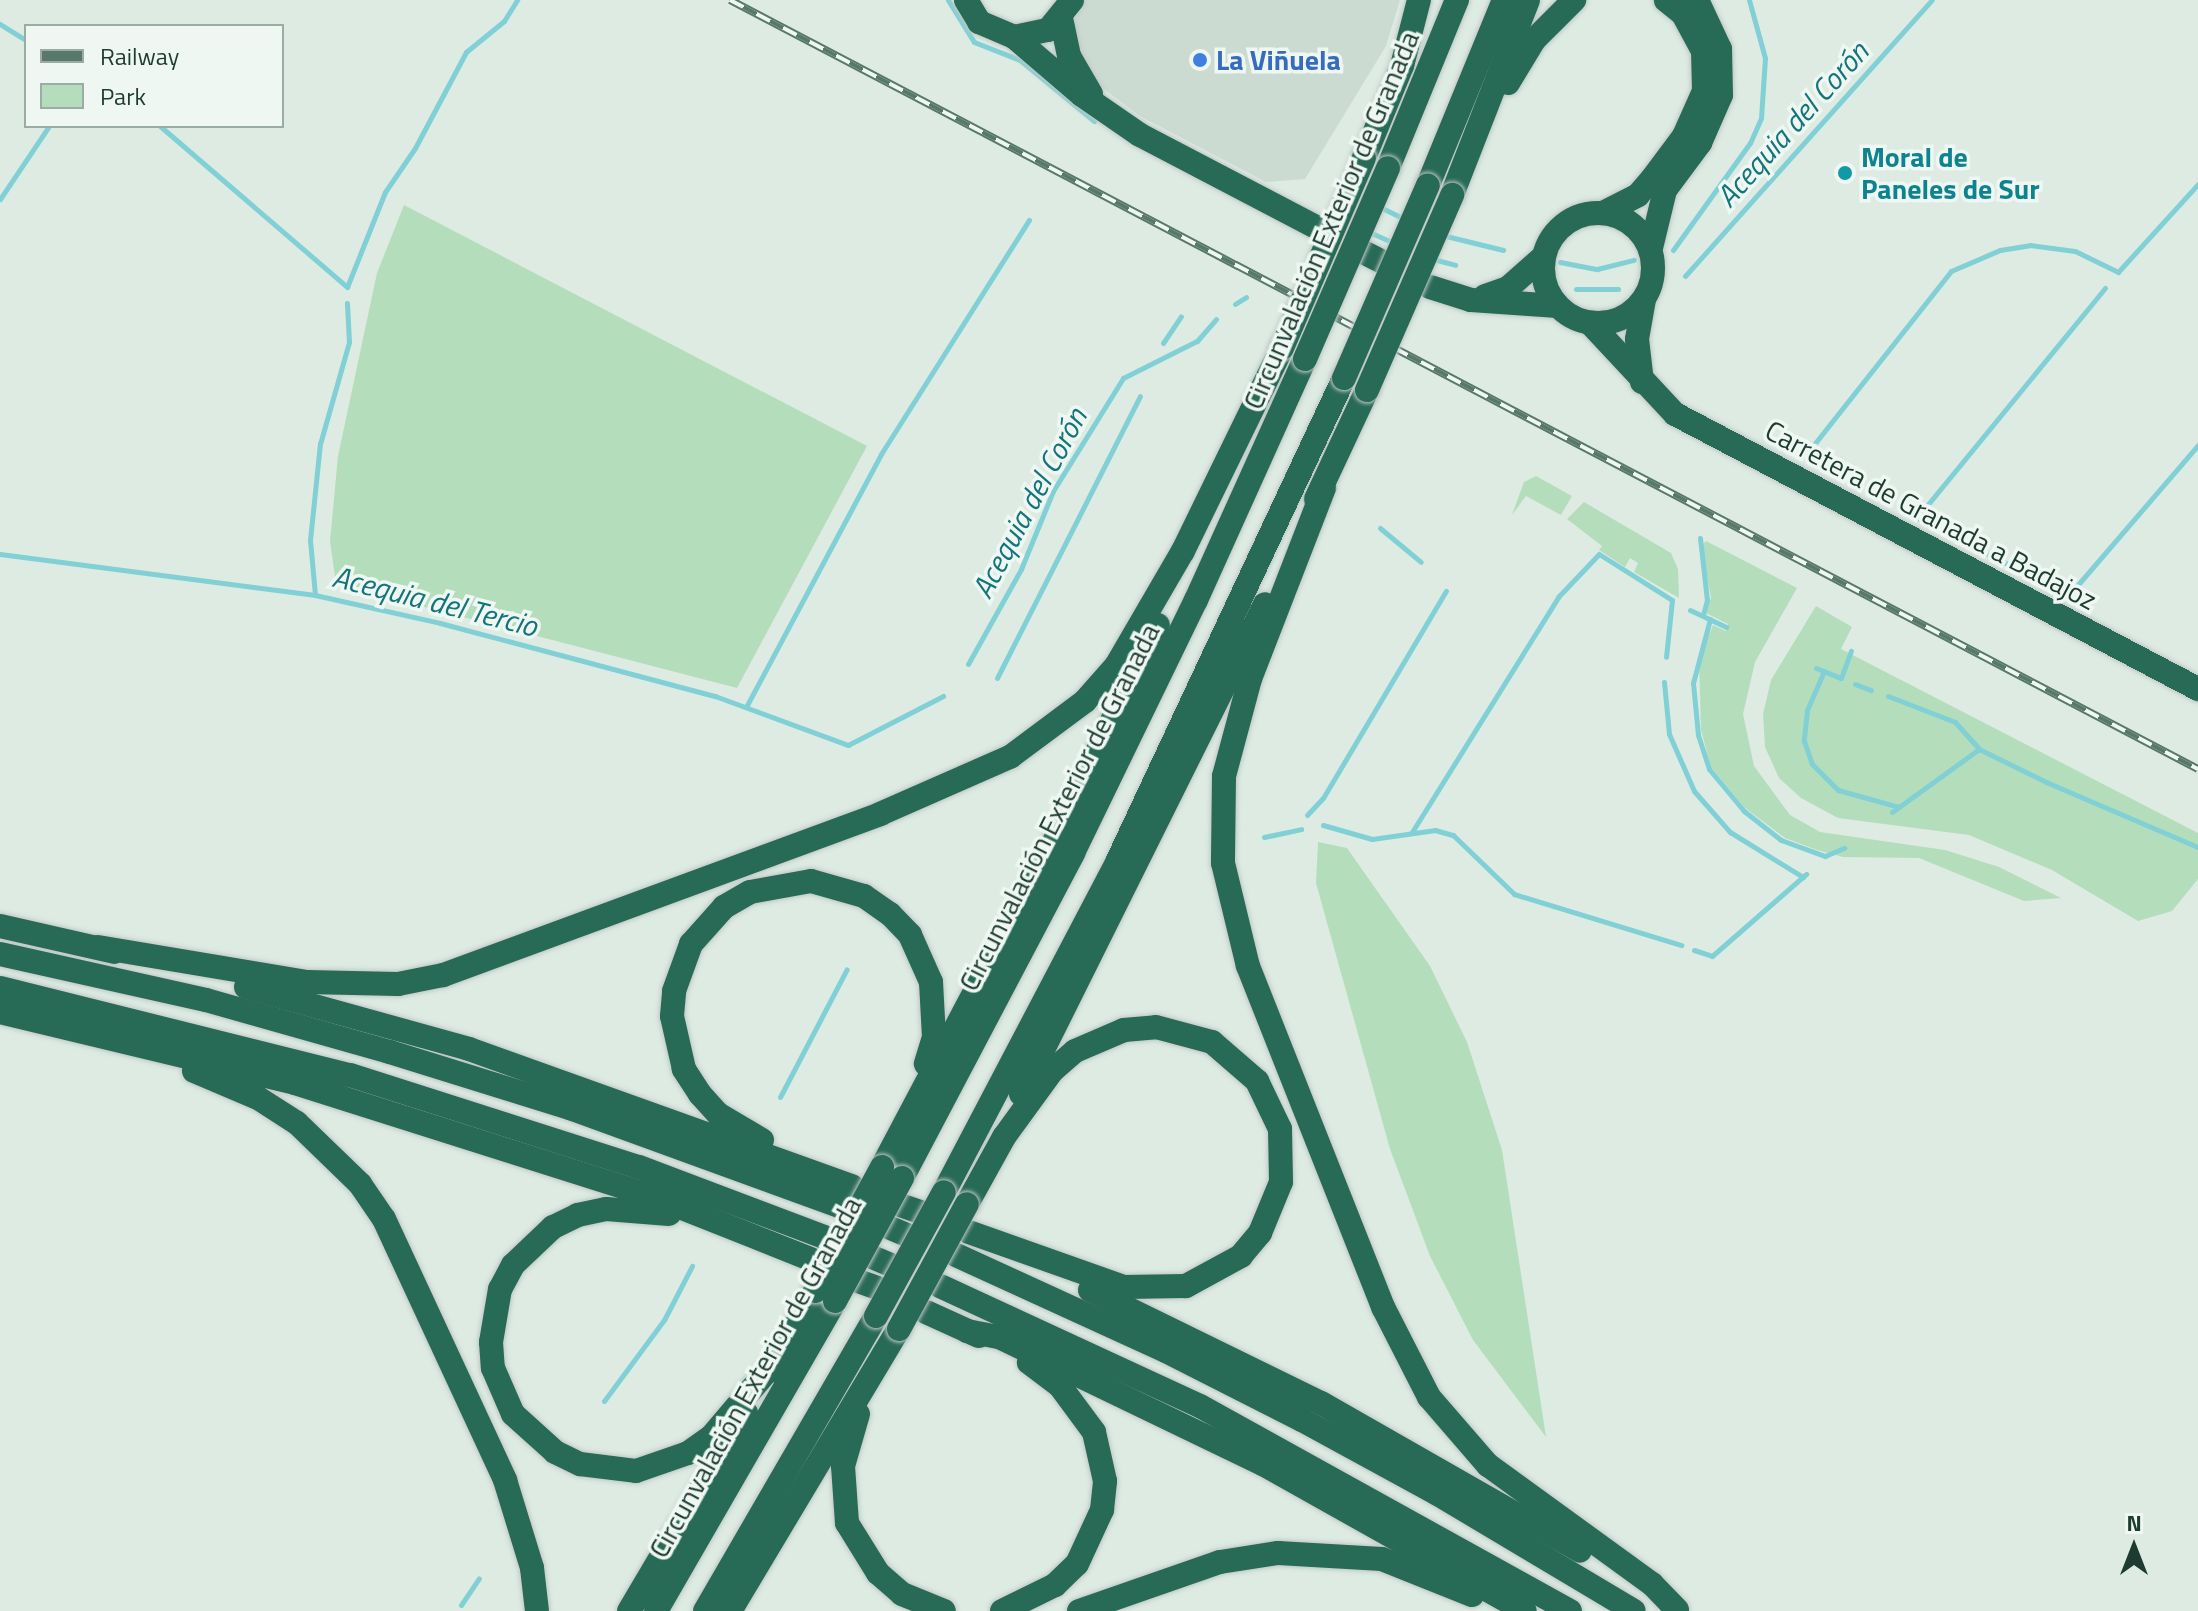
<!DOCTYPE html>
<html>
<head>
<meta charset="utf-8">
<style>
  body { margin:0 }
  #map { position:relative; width:2198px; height:1611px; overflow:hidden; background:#ddebe3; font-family:"Titillium Web",sans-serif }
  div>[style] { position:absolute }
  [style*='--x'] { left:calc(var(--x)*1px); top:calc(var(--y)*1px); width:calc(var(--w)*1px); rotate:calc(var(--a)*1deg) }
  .built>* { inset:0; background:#ccdbd2 }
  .green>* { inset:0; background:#b4debb }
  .stream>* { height:5px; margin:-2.5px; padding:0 2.5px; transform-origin:2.5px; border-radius:2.5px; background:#80d0d5 }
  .roads { filter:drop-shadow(0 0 2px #c0c8c5) drop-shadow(0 0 2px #c0c8c5) }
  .highway>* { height:24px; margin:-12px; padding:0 12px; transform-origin:12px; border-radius:12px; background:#276a56 }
  .highway>.ring { margin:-12px; padding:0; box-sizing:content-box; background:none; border:24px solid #276a56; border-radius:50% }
  .rail>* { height:8px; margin-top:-4px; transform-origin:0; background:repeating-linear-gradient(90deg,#eef7f2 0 15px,#58786c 0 30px); box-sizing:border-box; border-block:2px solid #58786c }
  .bridges { filter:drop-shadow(0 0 2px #c0c8c5) drop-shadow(0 0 2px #c0c8c5) }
  .highway-bridge>* { height:24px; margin:-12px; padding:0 12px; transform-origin:12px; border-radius:12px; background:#276a56 }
  .dots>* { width:22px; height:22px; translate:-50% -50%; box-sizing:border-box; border:4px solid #eef7f2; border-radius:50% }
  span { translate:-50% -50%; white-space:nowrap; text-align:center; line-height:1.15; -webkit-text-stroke:7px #eef7f2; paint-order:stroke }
  .shop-label { font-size:28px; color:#366cbe; font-weight:700 }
  .left { translate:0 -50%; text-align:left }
  .culture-label { font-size:28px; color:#0d838f; font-weight:700 }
  .street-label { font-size:28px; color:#1e3b31 }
  .water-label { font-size:30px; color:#14747b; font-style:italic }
  .legend { position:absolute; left:24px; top:24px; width:260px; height:104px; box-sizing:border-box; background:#eef7f2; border:2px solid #9baca5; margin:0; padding:10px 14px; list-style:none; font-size:24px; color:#1e3b31 }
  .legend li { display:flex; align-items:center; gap:16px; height:40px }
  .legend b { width:40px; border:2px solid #9baca5 }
  .north { position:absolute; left:2094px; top:1507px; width:80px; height:80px; -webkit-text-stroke:6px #eef7f2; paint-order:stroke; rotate:0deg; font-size:22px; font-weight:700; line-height:32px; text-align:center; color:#1e3b31 }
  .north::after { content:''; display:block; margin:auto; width:28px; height:36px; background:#1e3b31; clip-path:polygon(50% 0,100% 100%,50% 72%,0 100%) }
</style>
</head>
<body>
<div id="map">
  <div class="built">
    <div style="clip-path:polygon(1084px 0,1400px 0,1386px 46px,1305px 179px,1266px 182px,1140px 116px,1088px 77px,1073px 49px,1073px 24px)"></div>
  </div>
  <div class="green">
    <div style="clip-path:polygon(404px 205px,867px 446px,737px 688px,336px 584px,330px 541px,338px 456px,377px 273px)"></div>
    <div style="clip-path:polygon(1536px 476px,1572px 496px,1561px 515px,1526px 496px,1512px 515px,1524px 482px)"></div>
    <div style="clip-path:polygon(1584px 502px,1671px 553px,1678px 569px,1679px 598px,1634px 572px,1638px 563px,1630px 558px,1625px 567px,1599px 550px,1602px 546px,1567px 519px)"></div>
    <div style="clip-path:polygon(1706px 541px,1797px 588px,1755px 662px,1743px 714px,1754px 766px,1790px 815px,1820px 832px,1945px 850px,1999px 867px,2061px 898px,2024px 901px,1919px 858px,1843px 857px,1817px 850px,1785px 838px,1744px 807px,1711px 767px,1701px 730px,1699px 660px,1713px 625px,1726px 631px,1728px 624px,1706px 613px,1711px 598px,1701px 546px)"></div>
    <div style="clip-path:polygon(1816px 606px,1852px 627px,1841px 649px,2198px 833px,2198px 879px,2172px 911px,2138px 921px,2052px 870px,1969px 835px,1838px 818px,1801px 798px,1779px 778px,1765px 747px,1763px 714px,1771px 680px)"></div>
    <div style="clip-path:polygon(1318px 842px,1347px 848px,1430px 966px,1467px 1042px,1502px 1150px,1546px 1437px,1473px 1340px,1430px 1256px,1390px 1149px,1316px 883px)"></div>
  </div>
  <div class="stream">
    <div style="--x:948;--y:0;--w:49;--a:58.2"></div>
    <div style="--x:974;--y:42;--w:49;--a:21.4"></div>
    <div style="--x:1020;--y:60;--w:96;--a:39.5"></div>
    <div style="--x:0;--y:24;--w:31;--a:32"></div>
    <div style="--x:160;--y:126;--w:247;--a:40.7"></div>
    <div style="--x:347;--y:287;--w:102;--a:-68.2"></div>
    <div style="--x:385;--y:192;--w:53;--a:-55.7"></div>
    <div style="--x:415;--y:148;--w:109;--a:-62"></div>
    <div style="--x:466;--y:52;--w:49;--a:-39.2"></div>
    <div style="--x:504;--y:21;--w:25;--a:-58"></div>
    <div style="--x:0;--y:199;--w:88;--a:-56.1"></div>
    <div style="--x:1380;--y:207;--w:30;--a:26"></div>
    <div style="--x:1367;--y:231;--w:30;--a:24"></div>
    <div style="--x:1442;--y:235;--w:63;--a:13.8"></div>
    <div style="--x:1673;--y:250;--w:132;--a:-54.3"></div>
    <div style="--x:1750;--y:143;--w:27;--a:-66"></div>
    <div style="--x:1761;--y:118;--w:60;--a:-86.2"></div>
    <div style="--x:1765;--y:58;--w:60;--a:-105.4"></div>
    <div style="--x:1433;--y:259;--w:23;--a:15"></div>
    <div style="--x:1560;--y:262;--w:38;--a:11"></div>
    <div style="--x:1597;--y:269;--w:38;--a:-14"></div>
    <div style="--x:1685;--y:276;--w:370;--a:-48.2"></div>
    <div style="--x:2105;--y:288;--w:297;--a:129.3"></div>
    <div style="--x:1917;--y:518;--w:170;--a:26.9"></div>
    <div style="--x:2069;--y:595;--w:198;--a:-49.3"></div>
    <div style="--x:1576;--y:289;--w:42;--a:0"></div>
    <div style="--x:1235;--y:304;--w:13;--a:-32"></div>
    <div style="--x:1163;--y:343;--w:32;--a:-56"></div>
    <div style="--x:1802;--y:450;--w:10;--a:-17"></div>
    <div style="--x:1812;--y:447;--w:224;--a:-51.7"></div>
    <div style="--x:1951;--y:271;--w:53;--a:-23.2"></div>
    <div style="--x:2000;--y:250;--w:30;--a:-9"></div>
    <div style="--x:2030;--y:245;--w:45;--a:7.6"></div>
    <div style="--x:2075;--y:251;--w:48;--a:26"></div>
    <div style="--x:2118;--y:272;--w:119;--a:-47.7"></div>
    <div style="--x:1380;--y:528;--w:53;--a:39.7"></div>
    <div style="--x:1700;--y:538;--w:62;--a:83.6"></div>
    <div style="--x:1707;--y:600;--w:16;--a:105"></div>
    <div style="--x:0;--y:554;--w:318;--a:7.4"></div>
    <div style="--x:315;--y:595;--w:128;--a:12.6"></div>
    <div style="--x:440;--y:623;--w:285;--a:14.9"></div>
    <div style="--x:715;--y:696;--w:142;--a:20.2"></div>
    <div style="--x:848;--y:745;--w:107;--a:-27.3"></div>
    <div style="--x:315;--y:595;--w:55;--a:-95.2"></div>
    <div style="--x:310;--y:540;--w:97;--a:-84.1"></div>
    <div style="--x:320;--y:444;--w:106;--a:-74.1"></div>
    <div style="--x:349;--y:342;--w:39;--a:-93"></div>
    <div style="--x:1690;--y:610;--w:40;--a:25"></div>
    <div style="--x:1710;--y:619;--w:66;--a:104.9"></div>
    <div style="--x:1693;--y:683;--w:52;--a:84.5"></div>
    <div style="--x:1698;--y:735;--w:36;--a:72"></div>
    <div style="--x:1709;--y:769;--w:55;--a:50.2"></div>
    <div style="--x:1744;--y:811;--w:47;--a:38.1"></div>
    <div style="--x:1781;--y:840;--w:47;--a:20"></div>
    <div style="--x:1825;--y:856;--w:21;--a:-23"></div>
    <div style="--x:968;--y:664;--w:109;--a:-60.8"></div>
    <div style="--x:1021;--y:569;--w:84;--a:-67.7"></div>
    <div style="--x:1053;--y:491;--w:133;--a:-58.2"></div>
    <div style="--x:1123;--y:378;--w:83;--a:-26.6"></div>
    <div style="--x:1197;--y:341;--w:29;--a:-49"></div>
    <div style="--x:1816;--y:668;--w:27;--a:22"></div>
    <div style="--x:1841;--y:678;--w:29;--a:-70"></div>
    <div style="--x:1824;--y:671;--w:43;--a:113.6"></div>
    <div style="--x:1807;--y:710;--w:31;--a:96"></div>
    <div style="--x:1804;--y:741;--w:24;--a:71"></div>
    <div style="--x:1812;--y:764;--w:37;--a:45"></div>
    <div style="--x:1838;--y:790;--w:63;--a:15.6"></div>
    <div style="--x:997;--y:678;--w:316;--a:-63.1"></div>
    <div style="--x:1664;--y:682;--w:52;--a:84.5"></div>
    <div style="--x:1669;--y:734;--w:62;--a:66.3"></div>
    <div style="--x:1694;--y:791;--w:55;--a:48.7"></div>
    <div style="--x:1730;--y:832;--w:86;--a:31.7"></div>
    <div style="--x:1855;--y:684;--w:17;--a:21"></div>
    <div style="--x:1888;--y:696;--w:72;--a:21.2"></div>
    <div style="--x:1955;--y:722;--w:36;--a:48"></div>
    <div style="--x:1979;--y:749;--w:75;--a:26.2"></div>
    <div style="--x:2046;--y:782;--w:165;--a:23.2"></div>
    <div style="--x:746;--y:707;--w:287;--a:-61.9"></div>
    <div style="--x:881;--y:454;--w:277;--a:-57.7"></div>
    <div style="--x:1892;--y:812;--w:107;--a:-35.9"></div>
    <div style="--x:1307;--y:815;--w:23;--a:-47"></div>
    <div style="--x:1323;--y:798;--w:241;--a:-59.3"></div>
    <div style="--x:1323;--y:825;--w:51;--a:15.9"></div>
    <div style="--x:1372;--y:839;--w:64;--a:-8.1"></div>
    <div style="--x:1435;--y:830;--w:19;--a:16"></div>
    <div style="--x:1453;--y:835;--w:85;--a:44"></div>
    <div style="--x:1514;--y:894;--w:175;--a:17"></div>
    <div style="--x:1412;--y:832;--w:277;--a:-58.1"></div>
    <div style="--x:1558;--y:597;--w:59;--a:-46.4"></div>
    <div style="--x:1599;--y:554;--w:86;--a:32.2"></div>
    <div style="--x:1672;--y:600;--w:57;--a:96"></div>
    <div style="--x:1264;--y:837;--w:38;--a:-12"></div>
    <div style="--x:1694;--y:950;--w:19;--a:18"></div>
    <div style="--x:1712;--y:956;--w:125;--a:-41.1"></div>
    <div style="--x:780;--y:1097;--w:144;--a:-62.4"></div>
    <div style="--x:604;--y:1401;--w:101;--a:-53.5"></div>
    <div style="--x:664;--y:1320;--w:61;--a:-62.6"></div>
    <div style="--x:461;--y:1605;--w:32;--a:-56"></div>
  </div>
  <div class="roads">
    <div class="highway">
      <div style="--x:966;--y:0;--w:26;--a:59"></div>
      <div style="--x:979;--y:22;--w:38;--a:23"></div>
      <div style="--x:1014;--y:37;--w:35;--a:-12"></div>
      <div style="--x:1048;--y:30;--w:38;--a:-51"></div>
      <div style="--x:1061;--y:18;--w:39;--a:78"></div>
      <div style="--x:1069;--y:56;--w:44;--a:59.9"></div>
      <div style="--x:1014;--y:37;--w:89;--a:40.5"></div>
      <div style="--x:1082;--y:95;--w:70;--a:34.6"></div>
      <div style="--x:1140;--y:135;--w:203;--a:27.6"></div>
      <div style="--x:1508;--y:83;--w:50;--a:-58.8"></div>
      <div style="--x:1534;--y:40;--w:57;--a:-45"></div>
      <div style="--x:1364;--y:158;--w:100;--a:-67.6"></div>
      <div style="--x:1402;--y:66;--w:68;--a:-75.6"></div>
      <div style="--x:1388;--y:168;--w:182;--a:-67.7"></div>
      <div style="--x:1428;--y:185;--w:200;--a:-67.7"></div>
      <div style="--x:1452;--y:195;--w:209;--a:-68.7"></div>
      <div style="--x:1605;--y:212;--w:37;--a:-27"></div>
      <div style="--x:1638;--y:195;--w:21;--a:-49"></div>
      <div style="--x:1652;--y:179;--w:54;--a:-53.3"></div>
      <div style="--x:1684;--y:136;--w:49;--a:-66"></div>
      <div style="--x:1704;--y:91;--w:40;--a:-91.4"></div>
      <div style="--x:1703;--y:51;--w:42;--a:-118.4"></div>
      <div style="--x:1683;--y:14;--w:22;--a:-141"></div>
      <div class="ring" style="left:1543px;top:213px;width:86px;height:86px"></div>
      <div style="--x:1651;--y:248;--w:60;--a:-76.4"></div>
      <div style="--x:1665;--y:190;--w:59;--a:-53.3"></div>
      <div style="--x:1700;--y:143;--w:52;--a:-66.4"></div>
      <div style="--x:1721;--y:95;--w:46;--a:-91.2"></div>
      <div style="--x:1720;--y:49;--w:54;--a:-115.1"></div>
      <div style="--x:1365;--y:253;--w:22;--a:27"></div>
      <div style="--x:1430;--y:287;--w:43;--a:17.6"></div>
      <div style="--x:1471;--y:300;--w:87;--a:3.9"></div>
      <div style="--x:1485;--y:296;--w:24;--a:-19"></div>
      <div style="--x:1508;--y:288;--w:48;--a:-41.6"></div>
      <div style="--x:1590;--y:323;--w:125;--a:47"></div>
      <div style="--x:1675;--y:414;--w:591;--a:27.74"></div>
      <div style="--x:1642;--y:382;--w:43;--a:-96.6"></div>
      <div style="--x:1637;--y:339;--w:40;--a:-80"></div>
      <div style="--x:1324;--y:488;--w:205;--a:111.2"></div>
      <div style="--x:1250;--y:679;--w:100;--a:105"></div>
      <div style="--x:1224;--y:776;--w:87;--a:90.7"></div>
      <div style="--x:1223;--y:863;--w:106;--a:76.4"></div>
      <div style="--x:1248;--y:966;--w:367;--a:68.4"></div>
      <div style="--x:1383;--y:1307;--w:101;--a:62.9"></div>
      <div style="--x:1429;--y:1397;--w:90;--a:49.1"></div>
      <div style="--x:1488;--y:1465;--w:203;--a:36"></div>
      <div style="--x:1652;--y:1584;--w:36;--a:46"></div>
      <div style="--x:1316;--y:499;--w:120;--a:-64.9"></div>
      <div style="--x:0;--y:926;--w:117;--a:12.8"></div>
      <div style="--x:98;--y:947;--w:212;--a:9.5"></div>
      <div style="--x:307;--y:982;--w:91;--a:1.3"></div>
      <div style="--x:398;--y:984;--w:46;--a:-11.3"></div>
      <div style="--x:443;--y:975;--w:466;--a:-20.2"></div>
      <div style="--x:880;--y:814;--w:142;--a:-23.7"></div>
      <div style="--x:1010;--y:757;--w:94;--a:-36.7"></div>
      <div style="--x:1085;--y:701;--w:47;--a:-48.5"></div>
      <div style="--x:1116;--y:666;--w:133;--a:-59.8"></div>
      <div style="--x:1183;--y:551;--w:226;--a:-64"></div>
      <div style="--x:0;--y:954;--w:211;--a:12.6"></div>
      <div style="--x:206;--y:1000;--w:191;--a:15.8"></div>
      <div style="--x:390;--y:1052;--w:189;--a:17.3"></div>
      <div style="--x:570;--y:1108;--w:286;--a:20"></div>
      <div style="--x:246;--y:987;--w:231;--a:15.5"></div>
      <div style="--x:469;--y:1049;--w:407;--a:19.7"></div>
      <div style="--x:0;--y:988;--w:361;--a:14"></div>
      <div style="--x:350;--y:1075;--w:303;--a:17.7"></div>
      <div style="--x:639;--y:1167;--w:198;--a:20.7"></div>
      <div style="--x:0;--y:1012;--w:303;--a:13.5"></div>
      <div style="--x:295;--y:1083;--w:380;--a:17.6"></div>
      <div style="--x:657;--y:1198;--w:165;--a:21.7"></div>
      <div style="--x:194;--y:1071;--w:69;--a:22.9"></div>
      <div style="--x:258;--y:1098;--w:46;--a:32.7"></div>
      <div style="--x:297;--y:1123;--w:88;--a:44.1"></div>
      <div style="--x:360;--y:1184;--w:42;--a:55.6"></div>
      <div style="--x:384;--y:1219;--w:288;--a:65.1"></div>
      <div style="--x:505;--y:1480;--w:92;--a:72.9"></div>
      <div style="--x:532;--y:1568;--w:43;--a:83.4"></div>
      <div style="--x:1021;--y:1094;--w:547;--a:-63.53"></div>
      <div style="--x:762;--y:1140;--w:51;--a:-149.4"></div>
      <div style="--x:718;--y:1114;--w:27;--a:-132"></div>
      <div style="--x:700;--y:1094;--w:30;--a:-123"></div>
      <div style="--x:684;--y:1069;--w:54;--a:-102.8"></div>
      <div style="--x:672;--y:1016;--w:25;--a:-85"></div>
      <div style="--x:674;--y:991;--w:50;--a:-70.1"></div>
      <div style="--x:691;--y:944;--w:50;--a:-48.3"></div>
      <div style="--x:724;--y:907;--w:30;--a:-30"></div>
      <div style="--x:750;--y:892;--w:62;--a:-10.2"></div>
      <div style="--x:811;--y:881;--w:55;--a:15.8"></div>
      <div style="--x:864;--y:896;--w:32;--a:35"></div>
      <div style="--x:890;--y:914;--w:29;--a:46"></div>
      <div style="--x:910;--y:935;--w:51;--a:65.9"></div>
      <div style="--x:931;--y:982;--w:55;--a:86.9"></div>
      <div style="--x:934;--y:1037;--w:28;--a:107"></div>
      <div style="--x:882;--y:1167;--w:363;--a:-62.1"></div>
      <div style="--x:1052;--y:846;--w:245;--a:-64.4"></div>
      <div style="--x:902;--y:1178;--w:367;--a:-62.2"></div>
      <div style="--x:1073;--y:853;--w:281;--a:-64.1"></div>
      <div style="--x:1196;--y:600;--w:265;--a:-65.7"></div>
      <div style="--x:944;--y:1192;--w:375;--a:-62.3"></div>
      <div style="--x:1118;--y:860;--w:532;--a:-64.88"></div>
      <div style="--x:967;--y:1204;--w:77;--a:-61.1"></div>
      <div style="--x:1004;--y:1137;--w:82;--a:-54"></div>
      <div style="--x:1052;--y:1071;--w:30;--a:-41"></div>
      <div style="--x:1075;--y:1051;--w:53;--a:-23.2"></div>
      <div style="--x:1124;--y:1030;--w:32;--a:-5"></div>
      <div style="--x:1156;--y:1027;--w:58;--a:15"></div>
      <div style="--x:1212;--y:1042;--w:60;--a:40.9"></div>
      <div style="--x:1257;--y:1081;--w:53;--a:64.4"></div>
      <div style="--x:1280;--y:1129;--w:53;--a:88.9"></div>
      <div style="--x:1281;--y:1182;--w:55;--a:112.4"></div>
      <div style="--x:1260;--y:1233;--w:30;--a:130"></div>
      <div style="--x:1241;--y:1256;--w:63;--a:151.4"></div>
      <div style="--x:1186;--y:1286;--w:62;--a:179.1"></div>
      <div style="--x:1124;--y:1287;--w:164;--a:-160.5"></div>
      <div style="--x:900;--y:1205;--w:21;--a:19"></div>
      <div style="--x:669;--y:1214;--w:63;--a:-175.5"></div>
      <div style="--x:606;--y:1209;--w:29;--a:168"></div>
      <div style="--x:578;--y:1215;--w:28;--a:154"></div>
      <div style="--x:553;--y:1227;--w:55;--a:136.5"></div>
      <div style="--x:513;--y:1265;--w:27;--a:118"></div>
      <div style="--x:500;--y:1289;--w:54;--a:99.6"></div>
      <div style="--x:491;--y:1342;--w:26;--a:86"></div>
      <div style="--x:493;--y:1368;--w:50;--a:66.5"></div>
      <div style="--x:513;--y:1414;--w:57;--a:42.1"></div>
      <div style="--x:555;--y:1452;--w:28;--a:26"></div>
      <div style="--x:580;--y:1464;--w:56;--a:7.1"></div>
      <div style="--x:636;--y:1471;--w:55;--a:-19.1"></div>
      <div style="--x:688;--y:1453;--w:28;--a:-35"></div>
      <div style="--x:711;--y:1437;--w:104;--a:-49.7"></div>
      <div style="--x:888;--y:1227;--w:21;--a:23"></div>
      <div style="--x:956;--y:1255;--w:231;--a:24.6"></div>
      <div style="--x:1166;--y:1351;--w:153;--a:26.9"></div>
      <div style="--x:1302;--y:1420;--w:153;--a:28.6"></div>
      <div style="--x:1436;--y:1493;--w:230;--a:30.8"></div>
      <div style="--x:872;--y:1257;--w:21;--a:23"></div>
      <div style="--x:858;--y:1281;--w:20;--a:20"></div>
      <div style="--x:940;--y:1286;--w:286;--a:24.8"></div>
      <div style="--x:1200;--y:1406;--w:423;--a:29"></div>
      <div style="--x:1090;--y:1290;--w:257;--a:26.1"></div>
      <div style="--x:1321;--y:1403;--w:298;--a:29.7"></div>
      <div style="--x:926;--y:1312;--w:58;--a:24.4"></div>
      <div style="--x:967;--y:1331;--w:33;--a:11"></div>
      <div style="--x:999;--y:1337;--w:293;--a:25.7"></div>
      <div style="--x:1263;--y:1464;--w:300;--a:29.3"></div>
      <div style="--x:770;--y:1371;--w:92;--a:-60.6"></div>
      <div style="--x:858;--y:1414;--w:54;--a:106.1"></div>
      <div style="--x:843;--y:1466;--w:57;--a:86"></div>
      <div style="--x:847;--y:1523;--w:59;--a:58.2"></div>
      <div style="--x:878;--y:1573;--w:32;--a:41"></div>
      <div style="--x:902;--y:1594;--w:45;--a:22"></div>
      <div style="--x:629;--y:1611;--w:230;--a:-59.4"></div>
      <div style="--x:656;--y:1611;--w:358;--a:-60"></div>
      <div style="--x:705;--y:1611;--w:341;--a:-59.9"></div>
      <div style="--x:730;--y:1611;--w:329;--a:-59.1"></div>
      <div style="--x:1002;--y:1611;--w:59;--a:-26.1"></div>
      <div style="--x:1055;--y:1585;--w:30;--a:-44"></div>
      <div style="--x:1077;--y:1564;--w:60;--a:-65.2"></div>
      <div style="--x:1102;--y:1510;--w:29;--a:-84"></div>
      <div style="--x:1105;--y:1481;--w:50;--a:-102.7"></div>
      <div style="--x:1094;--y:1432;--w:57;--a:-126.5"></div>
      <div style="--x:1060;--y:1386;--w:39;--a:-143"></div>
      <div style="--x:1079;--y:1611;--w:149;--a:-19.2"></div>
      <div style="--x:1220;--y:1562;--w:59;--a:-8.8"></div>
      <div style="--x:1278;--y:1553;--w:104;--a:3.3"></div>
      <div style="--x:1382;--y:1559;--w:97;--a:21.8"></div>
    </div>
  </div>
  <div class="rail">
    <div style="--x:730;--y:0;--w:1657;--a:27.65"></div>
  </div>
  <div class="bridges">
    <div class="highway-bridge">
      <div style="--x:1282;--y:348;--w:207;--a:-66.7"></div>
      <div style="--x:1305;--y:359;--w:208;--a:-66.5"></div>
      <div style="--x:1344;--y:378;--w:210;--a:-66.5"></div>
      <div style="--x:1367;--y:390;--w:213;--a:-66.4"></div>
      <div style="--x:815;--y:1291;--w:141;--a:-61.6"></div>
      <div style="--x:835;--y:1301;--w:140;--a:-61.4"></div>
      <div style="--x:876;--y:1316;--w:141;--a:-61.3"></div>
      <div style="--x:899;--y:1329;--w:142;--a:-61.5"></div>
    </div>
  </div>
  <div class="dots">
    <div style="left:1200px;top:60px;background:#3f7fe0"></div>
    <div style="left:1845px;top:173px;background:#0f9aa8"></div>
  </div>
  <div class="shop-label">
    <span class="left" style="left:1216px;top:60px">La Viñuela</span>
  </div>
  <div class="culture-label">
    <span class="left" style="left:1861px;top:173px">Moral de<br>Paneles de Sur</span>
  </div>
  <div class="street-label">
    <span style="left:1331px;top:220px;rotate:-67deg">Circunvalación Exterior de Granada</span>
    <span style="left:1931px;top:515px;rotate:28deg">Carretera de Granada a Badajoz</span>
    <span style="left:1059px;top:807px;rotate:-63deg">Circunvalación Exterior de Granada</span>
    <span style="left:755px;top:1377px;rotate:-61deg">Circunvalación Exterior de Granada</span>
  </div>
  <div class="water-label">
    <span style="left:1792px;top:124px;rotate:-48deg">Acequia del Corón</span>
    <span style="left:1029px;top:503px;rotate:-62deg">Acequia del Corón</span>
    <span style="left:435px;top:601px;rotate:14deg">Acequia del Tercio</span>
  </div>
  <ul class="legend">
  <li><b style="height:10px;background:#58786c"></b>Railway</li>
  <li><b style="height:22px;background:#b4debb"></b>Park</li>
  </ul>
  <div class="north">N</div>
</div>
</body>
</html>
